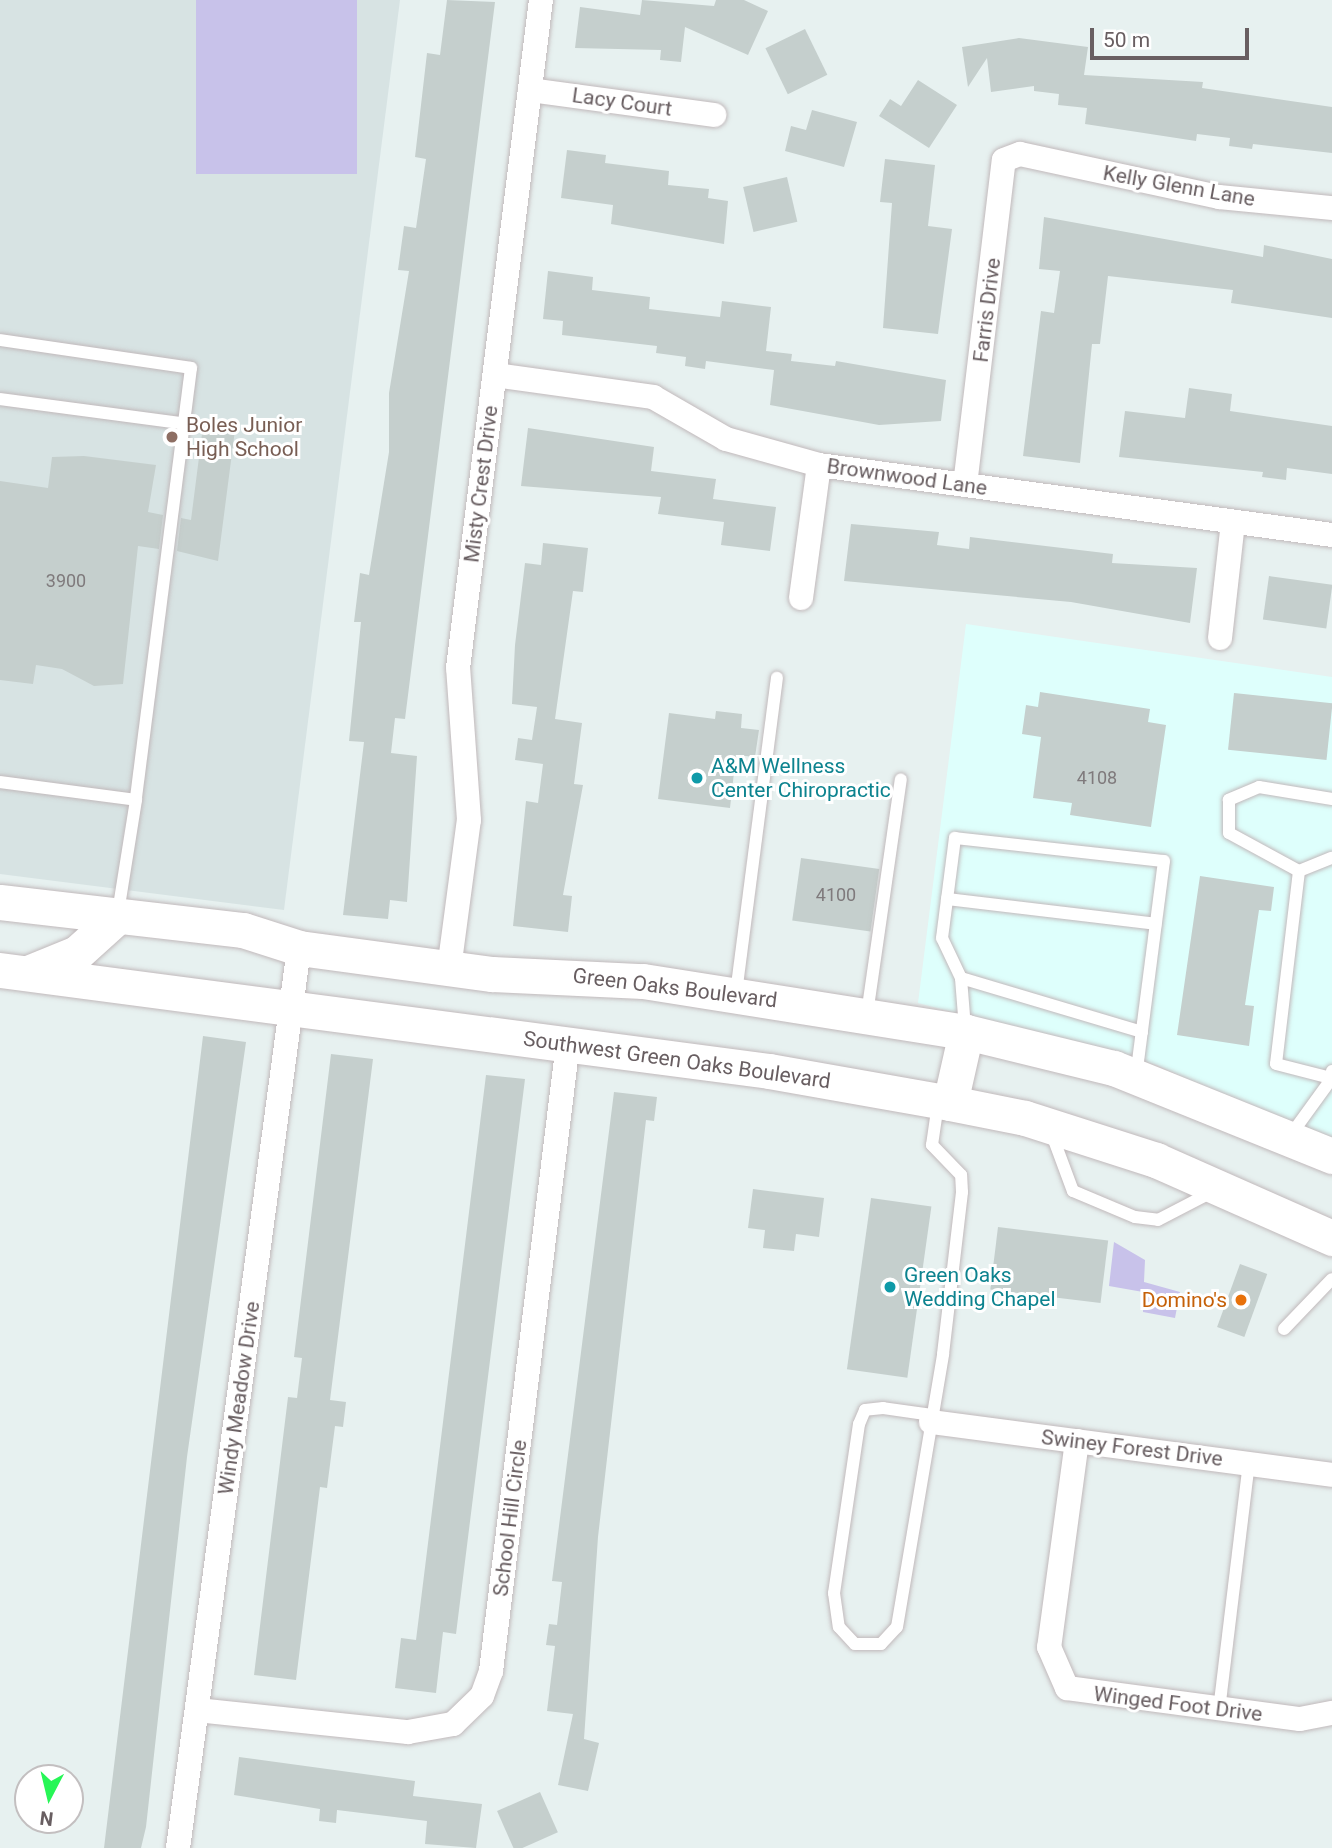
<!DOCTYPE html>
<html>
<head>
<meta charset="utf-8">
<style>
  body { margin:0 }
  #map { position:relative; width:1332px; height:1848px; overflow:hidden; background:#e7f1f0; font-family:Roboto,sans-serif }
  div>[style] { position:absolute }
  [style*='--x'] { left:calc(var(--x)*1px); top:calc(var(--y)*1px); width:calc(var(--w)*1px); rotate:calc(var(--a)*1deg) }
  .commercial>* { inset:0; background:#defffc }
  .education>* { inset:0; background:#d7e3e3 }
  .green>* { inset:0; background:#c8c2ea; transform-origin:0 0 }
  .building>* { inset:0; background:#c5cfcd; transform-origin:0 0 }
  .roads { filter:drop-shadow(0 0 2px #c1b9bb) drop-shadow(0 0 2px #c1b9bb) }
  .lane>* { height:12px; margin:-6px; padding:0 6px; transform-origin:6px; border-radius:6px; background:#fff }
  .street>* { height:24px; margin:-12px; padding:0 12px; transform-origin:12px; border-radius:12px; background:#fff }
  .secondary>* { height:35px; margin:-17.5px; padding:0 17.5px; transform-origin:17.5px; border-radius:17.5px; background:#fff }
  .dots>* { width:19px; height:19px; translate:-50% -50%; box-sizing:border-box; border:4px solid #fff; border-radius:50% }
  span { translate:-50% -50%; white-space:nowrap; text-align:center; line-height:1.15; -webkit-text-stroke:6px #fff; paint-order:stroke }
  .number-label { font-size:18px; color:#7f7a7c }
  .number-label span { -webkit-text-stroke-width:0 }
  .street-label { font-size:21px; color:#685e61 }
  .education-label { font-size:21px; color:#785e54 }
  .left { translate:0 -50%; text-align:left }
  .culture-label { font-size:21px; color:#0d838f }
  .food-label { font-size:21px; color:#c56008 }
  .right { translate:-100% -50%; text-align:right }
  .north { position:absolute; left:14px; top:1764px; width:70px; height:70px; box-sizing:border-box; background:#fff; border:2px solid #c3bfc0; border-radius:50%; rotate:187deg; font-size:19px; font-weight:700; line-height:28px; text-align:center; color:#685e61 }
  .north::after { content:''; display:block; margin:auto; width:24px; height:32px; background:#27f656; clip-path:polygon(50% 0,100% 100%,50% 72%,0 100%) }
  .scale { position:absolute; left:1090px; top:28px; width:159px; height:32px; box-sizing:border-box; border:4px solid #685e61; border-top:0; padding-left:9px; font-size:21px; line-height:24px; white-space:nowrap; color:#685e61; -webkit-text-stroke:5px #fff; paint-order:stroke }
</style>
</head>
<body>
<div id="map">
  <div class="commercial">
    <div style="clip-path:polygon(966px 624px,1332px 677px,1332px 1148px,1157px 1065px,918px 1003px)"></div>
  </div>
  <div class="education">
    <div style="clip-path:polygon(0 0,400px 0,284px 910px,0 874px)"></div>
  </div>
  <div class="green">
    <div style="left:196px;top:0;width:161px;height:174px"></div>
    <div style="clip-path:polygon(1114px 1242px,1145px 1260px,1144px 1282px,1180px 1292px,1175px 1318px,1143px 1312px,1143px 1292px,1109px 1286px)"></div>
  </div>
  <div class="building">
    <div style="clip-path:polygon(447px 0,495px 2px,405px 719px,395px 718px,391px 753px,417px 756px,407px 902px,390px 900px,388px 919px,343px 915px,364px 742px,349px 741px,361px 622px,354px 622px,360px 573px,369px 575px,389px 452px,389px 393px,409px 271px,398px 270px,404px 226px,416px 228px,426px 159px,415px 157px,427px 53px,440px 55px)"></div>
    <div style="clip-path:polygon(642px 0,714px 6px,716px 0,744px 0,768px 11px,748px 55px,685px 27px,681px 62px,660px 60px,661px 50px,575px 48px,580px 7px,640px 15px)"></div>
    <div style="left:805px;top:29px;width:51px;height:44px;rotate:64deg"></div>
    <div style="clip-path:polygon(1019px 38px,1088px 47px,1084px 75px,1203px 82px,1202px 88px,1332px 107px,1332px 153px,1253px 144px,1252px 149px,1229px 146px,1230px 138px,1197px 134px,1196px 141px,1085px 124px,1087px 108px,1058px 105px,1059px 94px,1034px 91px,1034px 86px,991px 92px,987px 58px,968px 87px,962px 47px)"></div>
    <div style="clip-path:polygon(918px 80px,957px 105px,929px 148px,879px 116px,890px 99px,901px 106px)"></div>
    <div style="clip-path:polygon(812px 110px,857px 122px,844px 167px,785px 151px,791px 126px,806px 130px)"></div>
    <div style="clip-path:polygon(567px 150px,606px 155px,605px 163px,669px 171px,668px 185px,709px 189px,708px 198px,728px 201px,724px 244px,611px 224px,613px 205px,561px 198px)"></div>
    <div style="clip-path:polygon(885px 159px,935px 165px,928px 226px,952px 229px,938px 334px,883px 328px,892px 203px,880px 202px)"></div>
    <div style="left:787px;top:177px;width:46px;height:45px;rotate:77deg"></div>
    <div style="clip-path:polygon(1044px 217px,1263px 257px,1264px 245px,1332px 259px,1332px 318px,1231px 303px,1233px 290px,1108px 276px,1100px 344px,1092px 344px,1080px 463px,1023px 456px,1041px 311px,1054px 313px,1060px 271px,1039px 269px)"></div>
    <div style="clip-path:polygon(548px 271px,593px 277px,592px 290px,650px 297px,649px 309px,720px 317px,722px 301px,771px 307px,766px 351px,792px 354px,791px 361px,835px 366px,836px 361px,946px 380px,941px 421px,879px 425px,770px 405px,774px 370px,706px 361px,705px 369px,685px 366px,686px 357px,656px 353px,657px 346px,562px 335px,563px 321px,543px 319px)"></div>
    <div style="clip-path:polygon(1189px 388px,1232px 394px,1230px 411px,1332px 426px,1332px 474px,1287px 468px,1286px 480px,1262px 477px,1263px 472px,1119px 457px,1125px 411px,1185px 418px)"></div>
    <div style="clip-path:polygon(203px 426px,235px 430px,218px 561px,177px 551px,181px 518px,191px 520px)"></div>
    <div style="clip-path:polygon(528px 428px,654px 447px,651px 471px,716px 479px,713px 499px,776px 507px,770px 551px,721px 545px,724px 522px,658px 514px,661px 497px,521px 486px)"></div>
    <div style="clip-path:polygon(84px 456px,156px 465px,148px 512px,163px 515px,159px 549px,138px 546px,123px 684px,94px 686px,62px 669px,36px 665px,33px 684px,0 680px,0 481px,48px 488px,52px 457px)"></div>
    <div style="clip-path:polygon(851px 524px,939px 532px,937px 545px,969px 549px,970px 537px,1113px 554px,1112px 563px,1197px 568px,1190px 623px,1071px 602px,844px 581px)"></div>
    <div style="clip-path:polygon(543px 543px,588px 548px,583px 592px,573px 591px,555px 719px,582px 723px,574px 784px,583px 785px,563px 895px,572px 896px,568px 932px,513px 926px,526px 801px,538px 803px,543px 764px,515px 760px,518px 738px,532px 740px,537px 707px,512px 704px,515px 645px,525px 563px,541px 565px)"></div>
    <div style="left:1269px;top:576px;width:64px;height:44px;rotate:8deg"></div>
    <div style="clip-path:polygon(1040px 692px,1150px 709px,1148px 722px,1166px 725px,1151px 827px,1070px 815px,1072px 803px,1033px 798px,1041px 737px,1022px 734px,1026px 705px,1038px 707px)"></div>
    <div style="left:1234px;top:693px;width:99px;height:57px;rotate:6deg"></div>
    <div style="clip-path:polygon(716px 711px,742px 714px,741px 728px,759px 730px,755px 757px,736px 755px,730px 808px,658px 799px,669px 713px,715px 719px)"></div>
    <div style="left:801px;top:858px;width:79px;height:63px;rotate:8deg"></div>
    <div style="clip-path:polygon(1200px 876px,1274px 887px,1271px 911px,1259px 910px,1245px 1005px,1254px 1006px,1249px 1046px,1177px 1035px)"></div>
    <div style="clip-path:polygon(203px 1036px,246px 1042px,187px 1457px,146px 1827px,141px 1848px,104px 1848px)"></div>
    <div style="clip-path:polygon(331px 1054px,373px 1059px,330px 1400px,346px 1402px,343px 1427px,335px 1426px,327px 1488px,320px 1487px,296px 1680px,254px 1675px,288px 1397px,297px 1398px,302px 1358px,294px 1357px)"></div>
    <div style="clip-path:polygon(486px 1075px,525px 1079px,456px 1634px,443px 1632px,436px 1693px,395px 1688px,401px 1638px,416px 1640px)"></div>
    <div style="clip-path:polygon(614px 1092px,657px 1097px,654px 1121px,646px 1120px,598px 1537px,584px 1739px,599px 1743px,588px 1791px,558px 1785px,573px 1714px,547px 1711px,555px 1646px,546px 1645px,549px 1624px,557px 1625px,562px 1582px,552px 1581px)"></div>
    <div style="clip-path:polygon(753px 1189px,824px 1198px,819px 1237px,796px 1234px,794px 1251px,763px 1248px,765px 1230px,748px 1228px)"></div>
    <div style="left:871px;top:1198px;width:61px;height:173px;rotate:8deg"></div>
    <div style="left:998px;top:1227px;width:111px;height:63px;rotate:7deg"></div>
    <div style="left:1240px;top:1264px;width:29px;height:67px;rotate:20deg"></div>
    <div style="clip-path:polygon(239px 1757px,415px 1781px,413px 1796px,482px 1804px,476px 1848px,425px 1844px,427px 1821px,337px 1810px,336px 1823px,319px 1821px,320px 1809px,234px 1795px)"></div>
    <div style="left:540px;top:1792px;width:44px;height:47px;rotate:66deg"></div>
  </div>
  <div class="roads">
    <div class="lane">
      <div style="--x:0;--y:340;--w:193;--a:8.3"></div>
      <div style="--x:191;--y:368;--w:435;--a:97.3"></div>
      <div style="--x:0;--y:399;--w:189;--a:7.6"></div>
      <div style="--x:0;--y:782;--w:137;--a:7.5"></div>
      <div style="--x:136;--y:800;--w:114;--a:99.1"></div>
      <div style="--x:1332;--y:799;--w:74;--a:-170.7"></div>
      <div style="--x:1259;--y:787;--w:33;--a:157"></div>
      <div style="--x:1229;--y:800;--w:33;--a:90"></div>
      <div style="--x:1229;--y:833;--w:80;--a:28.5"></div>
      <div style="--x:1299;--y:871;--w:35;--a:-22"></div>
      <div style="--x:1299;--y:871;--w:194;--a:96.8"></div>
      <div style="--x:1276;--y:1064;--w:57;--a:14.3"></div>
      <div style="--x:1331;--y:1078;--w:7;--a:-82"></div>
      <div style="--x:947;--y:899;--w:210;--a:6.8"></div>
      <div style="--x:961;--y:978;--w:189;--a:16.6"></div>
      <div style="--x:736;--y:993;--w:318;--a:-82.6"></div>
      <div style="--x:867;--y:1014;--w:237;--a:-81.8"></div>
      <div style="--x:965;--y:1028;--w:50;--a:-94.6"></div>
      <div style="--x:961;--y:978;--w:44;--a:-115.4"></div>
      <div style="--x:942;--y:938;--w:101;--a:-82.6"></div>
      <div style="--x:955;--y:838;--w:210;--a:6.3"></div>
      <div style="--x:1164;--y:861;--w:217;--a:97.4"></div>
      <div style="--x:1051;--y:1132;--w:63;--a:69.6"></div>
      <div style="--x:1073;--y:1191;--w:67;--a:22.8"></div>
      <div style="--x:1135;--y:1217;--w:23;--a:7"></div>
      <div style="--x:1158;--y:1220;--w:63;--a:-27.4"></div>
      <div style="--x:1290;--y:1136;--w:72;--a:-54.1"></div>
      <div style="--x:1284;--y:1329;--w:69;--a:-46.2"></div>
      <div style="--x:932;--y:1415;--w:49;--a:-171.9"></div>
      <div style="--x:883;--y:1408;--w:18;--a:174"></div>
      <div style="--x:865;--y:1410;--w:15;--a:113"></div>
      <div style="--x:859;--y:1424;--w:171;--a:98.4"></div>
      <div style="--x:834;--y:1593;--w:34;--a:82"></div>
      <div style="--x:839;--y:1627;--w:23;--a:47"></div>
      <div style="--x:855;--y:1644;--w:26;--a:0"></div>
      <div style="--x:881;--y:1644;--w:23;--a:-47"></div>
      <div style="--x:897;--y:1627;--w:277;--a:-80.4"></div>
      <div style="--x:943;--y:1354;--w:163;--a:-83.3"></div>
      <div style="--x:962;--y:1192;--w:17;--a:-93"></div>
      <div style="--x:961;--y:1175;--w:42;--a:-134"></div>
      <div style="--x:932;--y:1145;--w:41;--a:-81.7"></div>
      <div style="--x:1219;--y:1710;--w:249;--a:-83.1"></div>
    </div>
    <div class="street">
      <div style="--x:530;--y:90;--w:186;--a:7.7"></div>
      <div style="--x:495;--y:375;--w:160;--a:7.9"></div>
      <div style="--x:653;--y:397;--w:84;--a:29.9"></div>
      <div style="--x:726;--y:439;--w:97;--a:15.6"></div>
      <div style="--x:819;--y:465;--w:518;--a:7.77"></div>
      <div style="--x:965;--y:485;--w:327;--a:-83.2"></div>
      <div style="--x:1004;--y:160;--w:17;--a:-21"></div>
      <div style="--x:1020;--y:154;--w:204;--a:12.2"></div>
      <div style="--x:1219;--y:197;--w:114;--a:5.6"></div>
      <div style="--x:801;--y:598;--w:134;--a:-82.3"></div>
      <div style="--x:1220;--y:638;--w:117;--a:-83.6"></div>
      <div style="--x:449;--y:969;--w:150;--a:-82.4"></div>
      <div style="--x:469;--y:820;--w:152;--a:-94.1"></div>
      <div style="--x:458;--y:668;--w:673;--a:-82.92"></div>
      <div style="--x:931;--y:1422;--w:404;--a:7.5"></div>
      <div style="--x:1077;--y:1441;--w:208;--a:97.7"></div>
      <div style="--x:1049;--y:1647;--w:45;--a:66.3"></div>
      <div style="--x:1067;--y:1688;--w:235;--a:7.6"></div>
      <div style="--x:1300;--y:1719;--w:33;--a:-11"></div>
      <div style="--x:197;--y:1710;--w:212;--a:6"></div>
      <div style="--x:408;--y:1732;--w:46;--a:-10.1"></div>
      <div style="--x:453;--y:1724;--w:40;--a:-44"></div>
      <div style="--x:482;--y:1696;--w:27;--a:-70"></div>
      <div style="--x:491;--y:1671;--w:633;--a:-83.01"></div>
      <div style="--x:178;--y:1848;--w:908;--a:-82.34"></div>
    </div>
    <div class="secondary">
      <div style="--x:0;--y:902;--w:245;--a:6.6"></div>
      <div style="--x:243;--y:930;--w:59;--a:17.8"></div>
      <div style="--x:299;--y:948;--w:195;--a:7.7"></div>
      <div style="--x:492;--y:974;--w:151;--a:2.7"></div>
      <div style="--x:643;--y:981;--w:327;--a:9"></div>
      <div style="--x:966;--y:1032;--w:152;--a:13.7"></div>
      <div style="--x:1114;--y:1068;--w:235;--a:22"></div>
      <div style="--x:0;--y:970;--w:776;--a:7.48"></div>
      <div style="--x:769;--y:1071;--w:184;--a:10"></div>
      <div style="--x:950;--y:1103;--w:76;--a:11.3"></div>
      <div style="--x:1025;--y:1118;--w:138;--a:17.8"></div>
      <div style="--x:1156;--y:1160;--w:193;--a:23.9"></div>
      <div style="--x:28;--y:973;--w:53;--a:-22.2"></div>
      <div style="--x:77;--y:953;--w:54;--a:-42"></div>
      <div style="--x:950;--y:1103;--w:73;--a:-77.3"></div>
    </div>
  </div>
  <div class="dots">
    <div style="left:172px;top:437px;background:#8d6e63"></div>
    <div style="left:697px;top:778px;background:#0f9aa8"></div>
    <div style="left:890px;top:1287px;background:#0f9aa8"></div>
    <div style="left:1241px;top:1300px;background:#e8710a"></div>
  </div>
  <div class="number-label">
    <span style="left:66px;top:581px">3900</span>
    <span style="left:1097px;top:778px">4108</span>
    <span style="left:836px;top:895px">4100</span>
  </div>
  <div class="street-label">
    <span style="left:622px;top:102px;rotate:8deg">Lacy Court</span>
    <span style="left:1179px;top:186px;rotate:10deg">Kelly Glenn Lane</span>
    <span style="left:987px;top:310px;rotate:-83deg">Farris Drive</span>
    <span style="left:907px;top:477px;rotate:8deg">Brownwood Lane</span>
    <span style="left:481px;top:484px;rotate:-83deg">Misty Crest Drive</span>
    <span style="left:675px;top:988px;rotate:7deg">Green Oaks Boulevard</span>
    <span style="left:677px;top:1060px;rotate:8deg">Southwest Green Oaks Boulevard</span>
    <span style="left:239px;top:1398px;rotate:-82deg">Windy Meadow Drive</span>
    <span style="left:1132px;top:1448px;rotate:7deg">Swiney Forest Drive</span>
    <span style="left:510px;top:1518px;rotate:-83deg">School Hill Circle</span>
    <span style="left:1178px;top:1704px;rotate:7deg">Winged Foot Drive</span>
  </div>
  <div class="education-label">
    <span class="left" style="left:186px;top:437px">Boles Junior<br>High School</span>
  </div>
  <div class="culture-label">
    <span class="left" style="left:711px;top:778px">A&amp;M Wellness<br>Center Chiropractic</span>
    <span class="left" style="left:904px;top:1287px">Green Oaks<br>Wedding Chapel</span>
  </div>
  <div class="food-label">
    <span class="right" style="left:1227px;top:1300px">Domino's</span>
  </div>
  <div class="north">N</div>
  <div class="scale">50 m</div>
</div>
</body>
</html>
